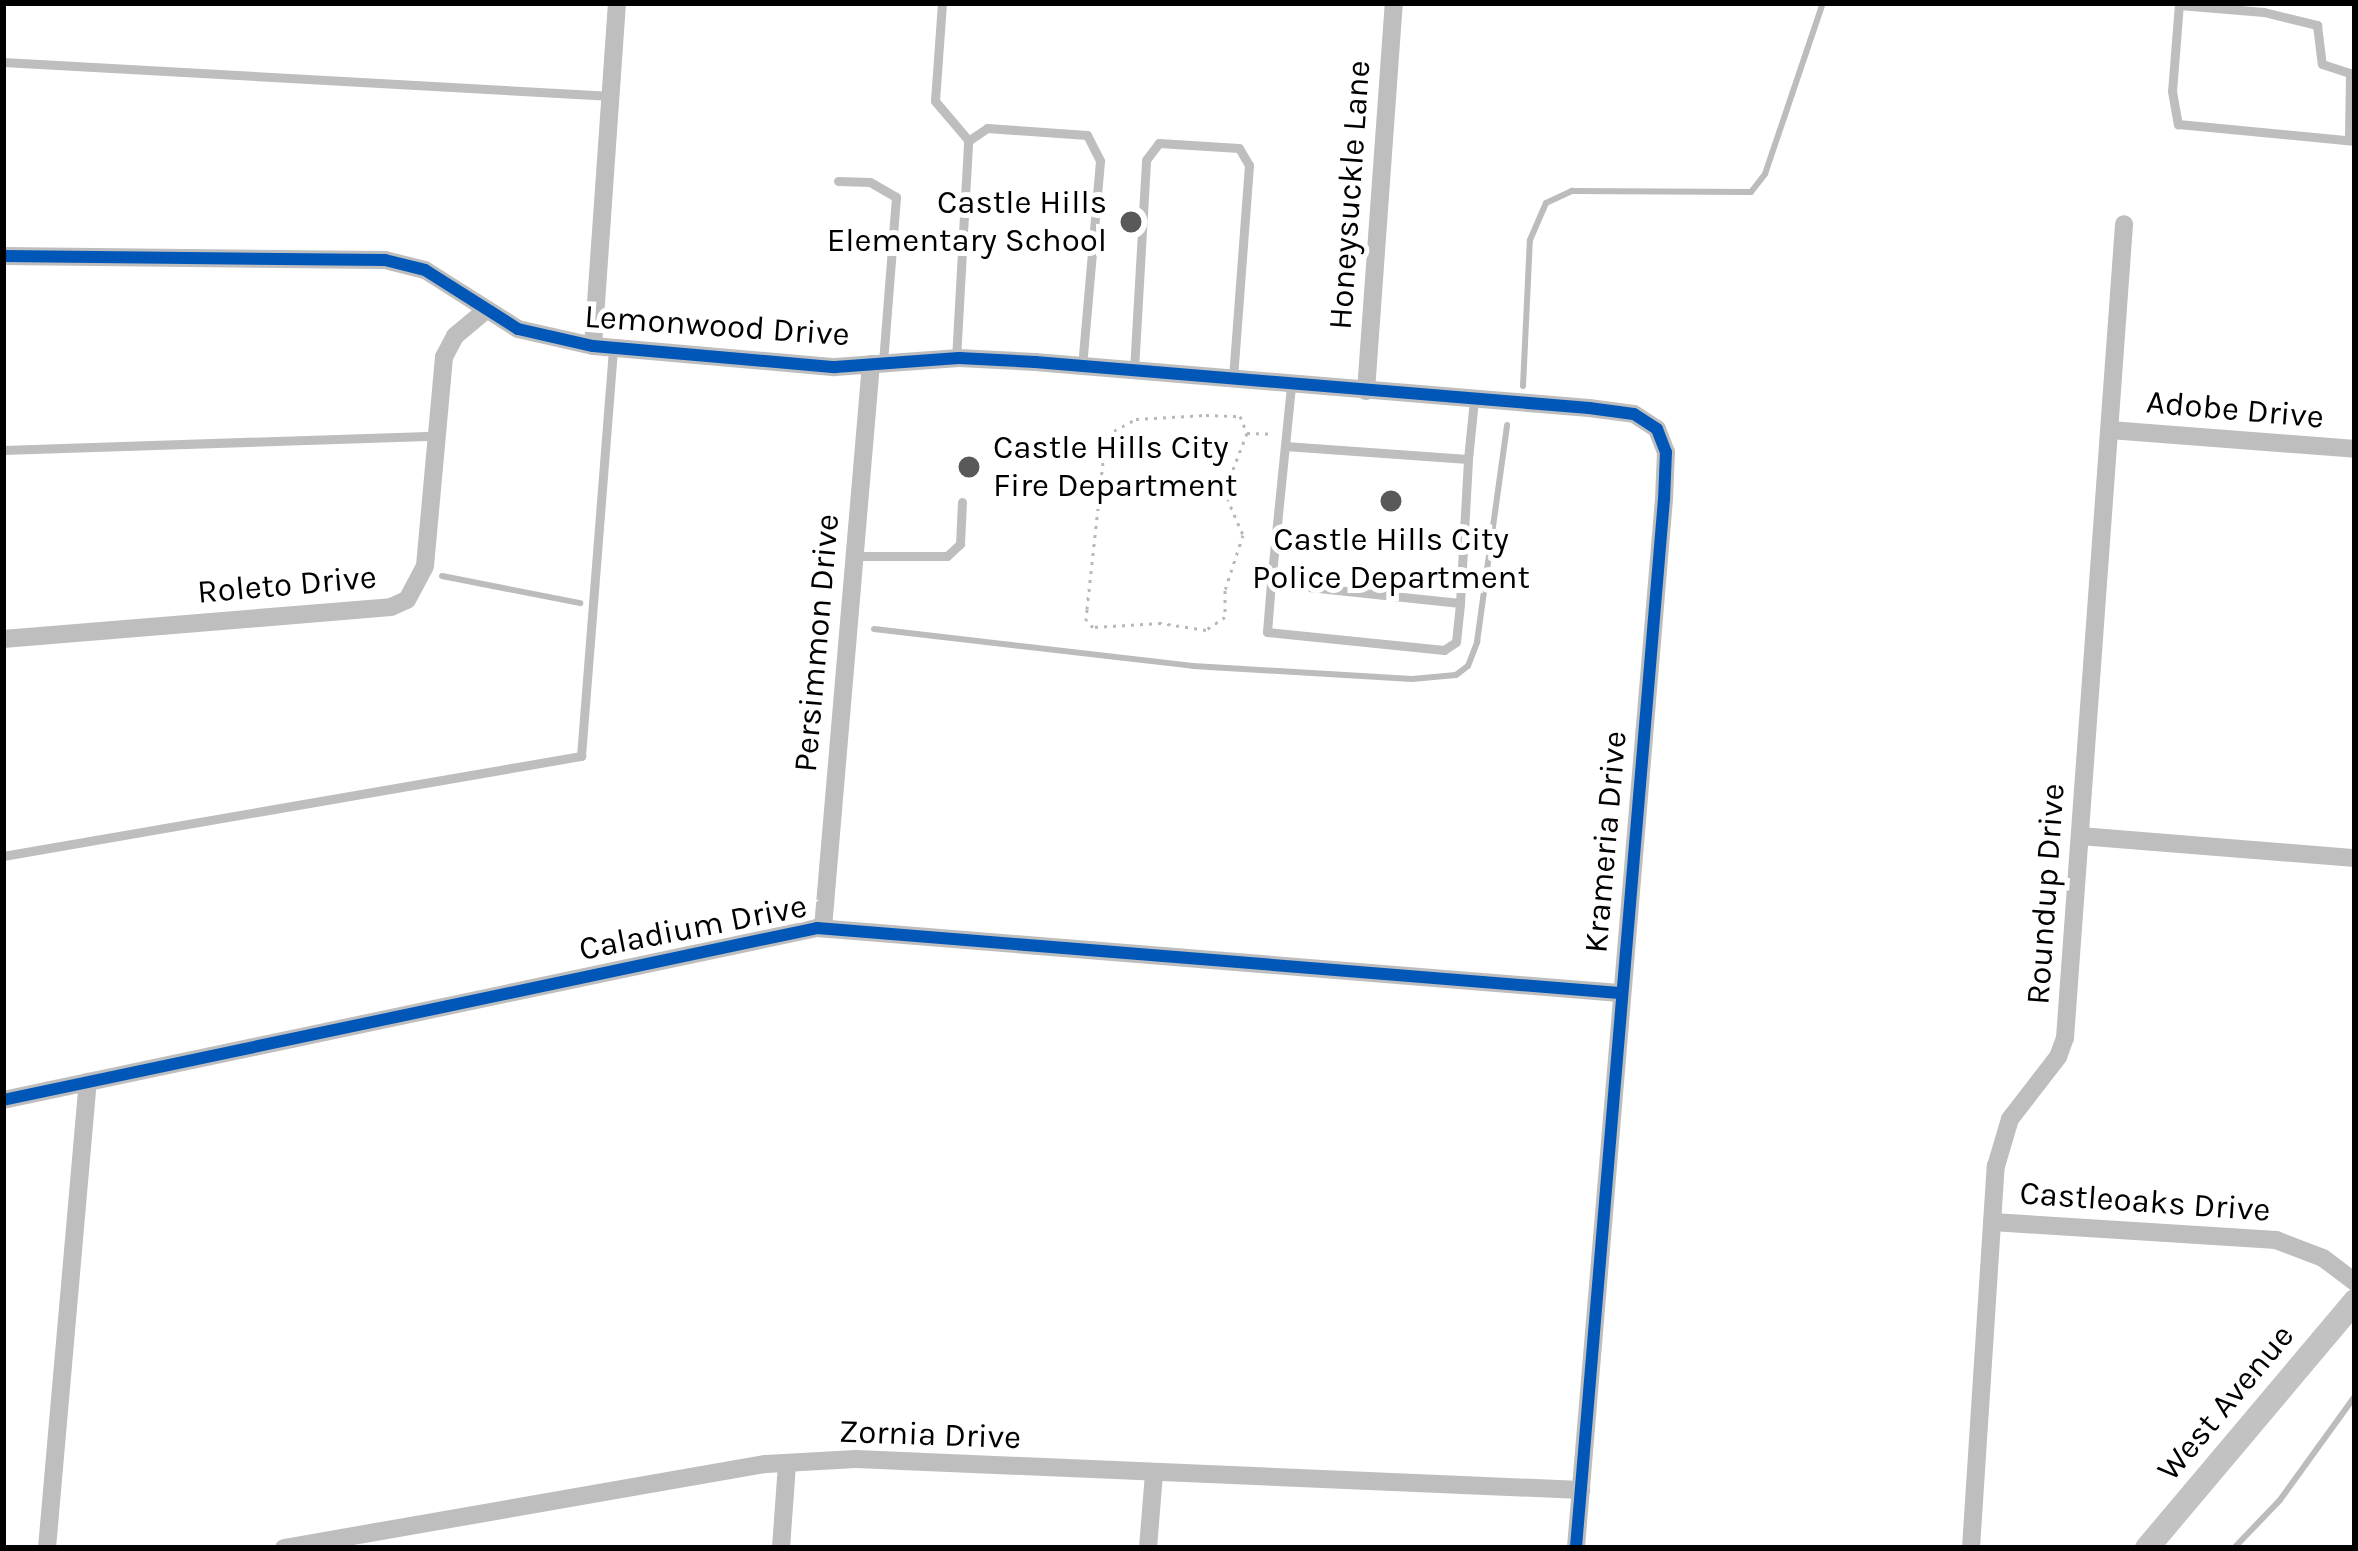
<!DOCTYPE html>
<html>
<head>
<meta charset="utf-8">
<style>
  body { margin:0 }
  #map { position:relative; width:2358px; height:1551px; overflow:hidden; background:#fff; font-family:Karla,sans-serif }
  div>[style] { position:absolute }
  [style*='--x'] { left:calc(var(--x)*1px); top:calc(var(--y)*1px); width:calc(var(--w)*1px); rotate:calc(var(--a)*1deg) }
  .stream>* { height:6px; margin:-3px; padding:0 3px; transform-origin:3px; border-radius:3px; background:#bcbcbc }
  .path>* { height:3px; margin-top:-1.5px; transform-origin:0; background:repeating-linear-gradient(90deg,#b8b8b8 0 3px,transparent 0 9px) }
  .service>* { height:9px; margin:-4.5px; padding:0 4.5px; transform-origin:4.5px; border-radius:4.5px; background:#bebebe }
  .minor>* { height:18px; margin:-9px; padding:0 9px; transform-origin:9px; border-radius:9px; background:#bebebe }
  .secondary>* { height:24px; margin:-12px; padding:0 12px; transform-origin:12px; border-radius:12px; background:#c2c2c2 }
  .cycleway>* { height:12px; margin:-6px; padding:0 6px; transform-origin:6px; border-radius:6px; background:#0057b8 }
  .dots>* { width:33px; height:33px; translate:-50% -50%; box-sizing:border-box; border:6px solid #fff; border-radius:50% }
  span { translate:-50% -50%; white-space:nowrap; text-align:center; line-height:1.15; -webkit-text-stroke:10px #fff; paint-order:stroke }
  .street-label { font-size:33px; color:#000 }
  .poi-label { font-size:33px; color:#000 }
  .right { translate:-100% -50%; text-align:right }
  .left { translate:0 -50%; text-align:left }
  .frame { position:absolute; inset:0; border:6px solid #000; pointer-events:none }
</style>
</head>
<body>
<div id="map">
  <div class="stream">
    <div style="--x:1523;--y:386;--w:146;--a:-87.3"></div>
    <div style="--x:1530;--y:240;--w:40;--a:-66.6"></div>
    <div style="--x:1546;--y:203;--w:29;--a:-25"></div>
    <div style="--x:1572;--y:191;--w:179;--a:0.3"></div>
    <div style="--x:1751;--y:192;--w:23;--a:-52"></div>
    <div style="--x:1765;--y:174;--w:181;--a:-71.3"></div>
    <div style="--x:442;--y:576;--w:141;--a:11.1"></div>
    <div style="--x:874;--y:629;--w:321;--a:6.6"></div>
    <div style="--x:1193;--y:666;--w:219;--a:3.4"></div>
    <div style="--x:1412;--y:679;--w:44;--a:-5.2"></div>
    <div style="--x:1456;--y:675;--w:15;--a:-37"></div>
    <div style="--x:1468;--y:666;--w:26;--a:-69"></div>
    <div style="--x:1477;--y:642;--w:219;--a:-82.1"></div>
    <div style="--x:2234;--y:1548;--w:66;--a:-46.2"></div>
    <div style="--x:2280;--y:1500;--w:128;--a:-54.2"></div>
  </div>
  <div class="path">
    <div style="--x:1247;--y:433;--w:56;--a:111"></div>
    <div style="--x:1227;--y:485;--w:13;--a:90"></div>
    <div style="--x:1227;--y:498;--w:40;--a:66.6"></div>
    <div style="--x:1243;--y:535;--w:58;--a:108.1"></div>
    <div style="--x:1225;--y:590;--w:27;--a:90"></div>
    <div style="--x:1225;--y:617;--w:23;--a:146"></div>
    <div style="--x:1206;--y:630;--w:46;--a:-171.2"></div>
    <div style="--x:1161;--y:623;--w:68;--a:176.6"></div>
    <div style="--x:1093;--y:627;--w:9;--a:-139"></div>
    <div style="--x:1086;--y:621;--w:12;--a:-85"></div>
    <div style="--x:1087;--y:609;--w:175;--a:-83.8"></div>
    <div style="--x:1106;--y:435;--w:34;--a:-28"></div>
    <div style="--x:1136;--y:419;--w:70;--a:-3.3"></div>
    <div style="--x:1206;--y:415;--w:34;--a:2"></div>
    <div style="--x:1240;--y:416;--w:18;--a:68"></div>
    <div style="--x:1247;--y:433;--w:25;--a:2"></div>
  </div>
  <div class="service">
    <div style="--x:942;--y:3;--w:98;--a:94.1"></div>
    <div style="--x:935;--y:101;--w:52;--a:49.6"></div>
    <div style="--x:2179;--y:3;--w:88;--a:94.5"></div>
    <div style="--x:2172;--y:91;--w:34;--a:80"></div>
    <div style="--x:2178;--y:124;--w:178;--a:5.5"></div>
    <div style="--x:2179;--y:5;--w:85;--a:4.7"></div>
    <div style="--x:2264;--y:12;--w:55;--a:13.8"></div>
    <div style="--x:2317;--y:25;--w:39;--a:83"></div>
    <div style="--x:2322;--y:64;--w:29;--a:18"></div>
    <div style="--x:2350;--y:73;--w:67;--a:90.9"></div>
    <div style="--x:3;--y:62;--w:610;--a:3.2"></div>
    <div style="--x:838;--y:181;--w:32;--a:2"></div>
    <div style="--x:870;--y:182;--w:30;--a:30"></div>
    <div style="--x:896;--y:197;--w:167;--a:94.5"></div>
    <div style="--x:956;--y:359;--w:218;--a:-86.8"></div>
    <div style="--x:968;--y:141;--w:23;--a:-34"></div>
    <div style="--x:987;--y:128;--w:100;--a:4"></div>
    <div style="--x:1087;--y:135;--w:29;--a:63"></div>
    <div style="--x:1100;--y:161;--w:207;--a:95"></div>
    <div style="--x:1134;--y:370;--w:210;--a:-86.7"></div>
    <div style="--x:1146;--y:160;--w:21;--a:-53"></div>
    <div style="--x:1159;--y:143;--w:80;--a:3.6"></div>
    <div style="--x:1239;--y:148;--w:20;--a:60"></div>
    <div style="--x:1249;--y:165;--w:216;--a:94.3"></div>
    <div style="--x:1285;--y:446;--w:183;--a:4.1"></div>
    <div style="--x:3;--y:450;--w:432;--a:-1.9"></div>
    <div style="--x:857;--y:556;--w:90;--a:0"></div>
    <div style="--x:947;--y:556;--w:18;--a:-43"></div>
    <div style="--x:960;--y:544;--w:42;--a:-87.3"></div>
    <div style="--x:1271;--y:583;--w:199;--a:-84.2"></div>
    <div style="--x:1460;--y:603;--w:190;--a:-174"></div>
    <div style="--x:1271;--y:583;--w:49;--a:94.7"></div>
    <div style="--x:1267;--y:632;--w:178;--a:5.8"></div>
    <div style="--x:1444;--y:650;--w:14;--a:-34"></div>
    <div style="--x:1456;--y:642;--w:39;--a:-84"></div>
    <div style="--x:1460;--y:603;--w:144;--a:-86.8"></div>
    <div style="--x:1468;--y:459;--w:59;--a:-84.2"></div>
    <div style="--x:3;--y:856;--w:587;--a:-9.82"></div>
    <div style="--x:581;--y:756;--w:409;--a:-85.5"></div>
  </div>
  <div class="minor">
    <div style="--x:3;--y:256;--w:382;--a:0.6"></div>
    <div style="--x:385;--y:260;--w:41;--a:14"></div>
    <div style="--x:425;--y:270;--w:110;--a:32.4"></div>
    <div style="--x:518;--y:329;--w:77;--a:12.8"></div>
    <div style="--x:593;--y:346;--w:243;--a:5"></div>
    <div style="--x:835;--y:367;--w:124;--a:-4.2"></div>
    <div style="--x:959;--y:358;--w:76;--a:3"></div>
    <div style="--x:1035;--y:362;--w:556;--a:4.75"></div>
    <div style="--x:1589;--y:408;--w:45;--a:7.6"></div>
    <div style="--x:1634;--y:414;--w:27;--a:33"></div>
    <div style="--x:1657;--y:429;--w:25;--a:69"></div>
    <div style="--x:1666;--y:452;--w:47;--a:92.4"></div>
    <div style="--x:1664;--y:499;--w:1053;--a:94.8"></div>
    <div style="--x:593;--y:346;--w:344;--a:-86"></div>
    <div style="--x:1366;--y:391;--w:389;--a:-85.9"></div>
    <div style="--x:2110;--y:430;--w:246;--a:4.4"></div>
    <div style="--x:3;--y:639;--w:389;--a:-4.7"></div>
    <div style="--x:391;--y:607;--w:17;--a:-24"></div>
    <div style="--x:407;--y:600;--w:38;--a:-62"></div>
    <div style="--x:425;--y:566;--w:210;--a:-84.8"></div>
    <div style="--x:444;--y:357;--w:24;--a:-62"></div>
    <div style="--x:455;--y:336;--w:40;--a:-40"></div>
    <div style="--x:2080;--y:836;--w:276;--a:4.6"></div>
    <div style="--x:823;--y:928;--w:566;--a:-85.14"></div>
    <div style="--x:3;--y:1100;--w:832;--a:-11.93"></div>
    <div style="--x:817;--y:928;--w:805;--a:4.63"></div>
    <div style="--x:1992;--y:1222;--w:285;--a:3.6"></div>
    <div style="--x:2276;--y:1240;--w:50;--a:21"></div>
    <div style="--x:2323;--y:1258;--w:40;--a:37"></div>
    <div style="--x:47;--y:1548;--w:468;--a:-85"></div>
    <div style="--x:284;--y:1548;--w:489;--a:-9.9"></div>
    <div style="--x:766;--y:1464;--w:90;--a:-3.2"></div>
    <div style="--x:856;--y:1459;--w:726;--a:2.45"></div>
    <div style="--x:781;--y:1548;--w:84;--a:-85.9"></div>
    <div style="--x:1148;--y:1548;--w:75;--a:-85.4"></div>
    <div style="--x:1971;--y:1548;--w:383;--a:-86.3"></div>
    <div style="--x:1996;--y:1166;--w:49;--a:-73.4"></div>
    <div style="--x:2010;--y:1119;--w:78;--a:-52.3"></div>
    <div style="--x:2058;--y:1057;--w:20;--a:-70"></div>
    <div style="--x:2065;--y:1038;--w:816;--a:-85.85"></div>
  </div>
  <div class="secondary">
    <div style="--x:2147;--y:1548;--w:323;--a:-49.9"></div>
  </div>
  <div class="cycleway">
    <div style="--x:3;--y:256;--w:382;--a:0.6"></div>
    <div style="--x:385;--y:260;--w:41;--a:14"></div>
    <div style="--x:425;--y:270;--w:110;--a:32.4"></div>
    <div style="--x:518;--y:329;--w:77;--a:12.8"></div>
    <div style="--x:593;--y:346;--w:243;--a:5"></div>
    <div style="--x:835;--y:367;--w:124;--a:-4.2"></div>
    <div style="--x:959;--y:358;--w:76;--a:3"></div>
    <div style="--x:1035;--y:362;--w:556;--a:4.75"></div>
    <div style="--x:1589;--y:408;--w:45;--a:7.6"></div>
    <div style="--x:1634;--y:414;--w:27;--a:33"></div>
    <div style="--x:1657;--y:429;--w:25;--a:69"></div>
    <div style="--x:1666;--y:452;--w:47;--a:92.4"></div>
    <div style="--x:1664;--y:499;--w:1053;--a:94.8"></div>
    <div style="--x:3;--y:1100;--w:832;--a:-11.93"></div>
    <div style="--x:817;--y:928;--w:805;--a:4.63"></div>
  </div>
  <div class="dots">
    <div style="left:1131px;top:222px;background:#595959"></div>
    <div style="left:969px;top:467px;background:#595959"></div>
    <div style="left:1391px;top:501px;background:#595959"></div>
  </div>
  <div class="street-label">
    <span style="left:1350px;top:195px;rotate:-86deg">Honeysuckle Lane</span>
    <span style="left:717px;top:326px;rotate:4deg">Lemonwood Drive</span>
    <span style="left:2235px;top:410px;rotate:5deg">Adobe Drive</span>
    <span style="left:287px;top:585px;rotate:-5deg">Roleto Drive</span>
    <span style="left:817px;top:643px;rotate:-85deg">Persimmon Drive</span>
    <span style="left:1606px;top:842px;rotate:-85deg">Krameria Drive</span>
    <span style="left:2046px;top:894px;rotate:-86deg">Roundup Drive</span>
    <span style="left:693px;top:928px;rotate:-11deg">Caladium Drive</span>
    <span style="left:2145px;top:1202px;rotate:4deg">Castleoaks Drive</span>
    <span style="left:2226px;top:1403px;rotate:-50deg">West Avenue</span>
    <span style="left:930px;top:1435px;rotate:2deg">Zornia Drive</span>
  </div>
  <div class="poi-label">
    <span class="right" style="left:1107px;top:222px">Castle Hills<br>Elementary School</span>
    <span class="left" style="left:993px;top:467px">Castle Hills City<br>Fire Department</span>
    <span style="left:1391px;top:559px">Castle Hills City<br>Police Department</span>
  </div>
  <div class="frame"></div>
</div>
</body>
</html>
